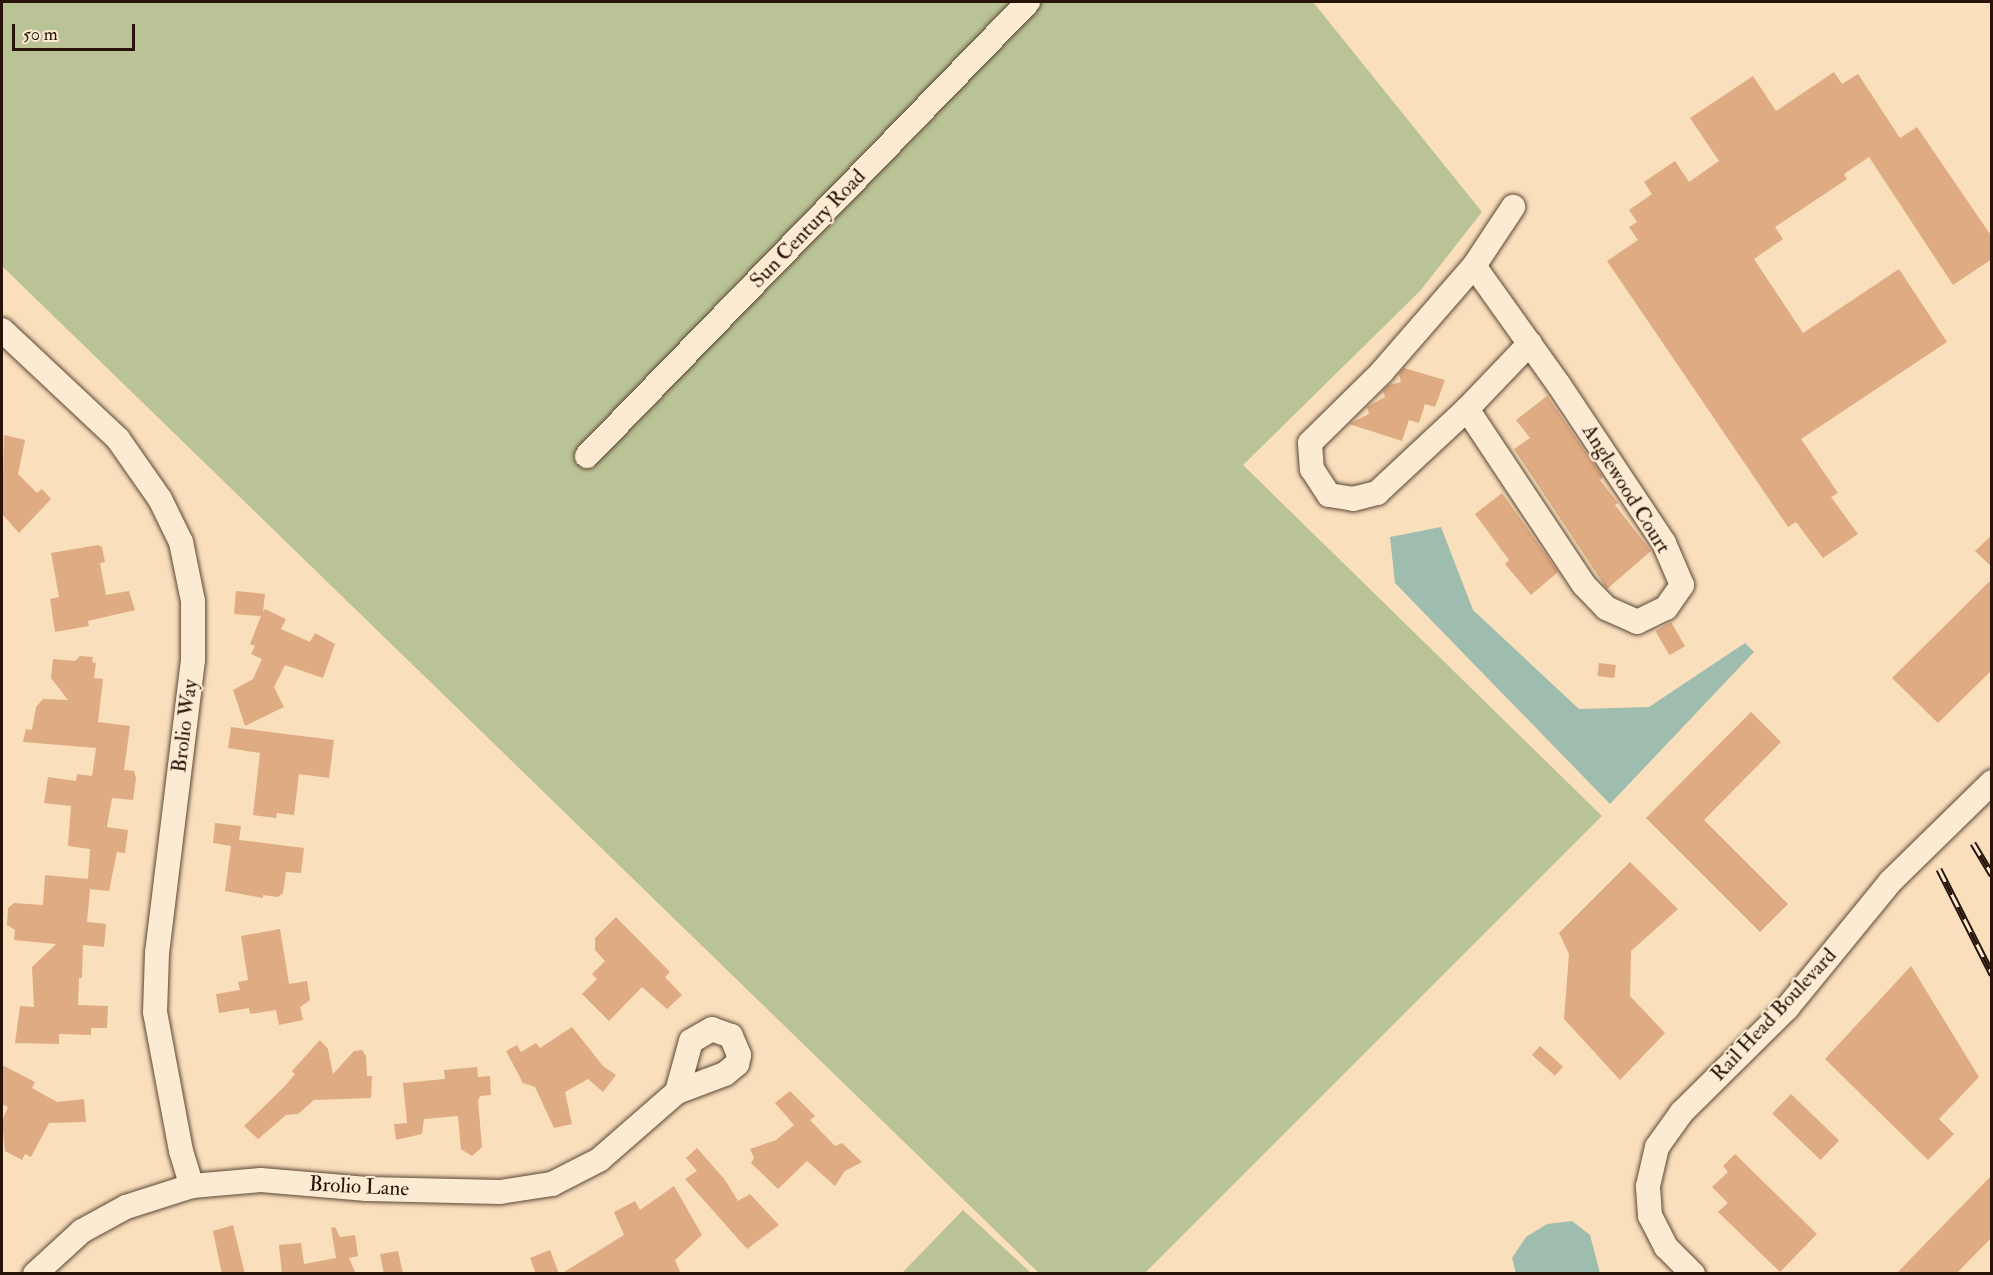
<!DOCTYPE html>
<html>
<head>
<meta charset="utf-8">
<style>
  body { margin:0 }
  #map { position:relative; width:1993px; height:1275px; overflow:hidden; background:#fadfbc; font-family:"IM FELL Double Pica",serif }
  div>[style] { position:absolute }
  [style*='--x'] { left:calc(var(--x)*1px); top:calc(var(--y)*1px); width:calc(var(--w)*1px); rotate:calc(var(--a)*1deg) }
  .green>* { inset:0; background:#b9c395 }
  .water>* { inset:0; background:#9ebdae }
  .building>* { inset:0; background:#dfab82; transform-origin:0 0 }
  .roads { filter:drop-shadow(0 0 2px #5c4636) drop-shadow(0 0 2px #5c4636) }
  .minor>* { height:24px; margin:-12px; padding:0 12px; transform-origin:12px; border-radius:12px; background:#fcead3 }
  .rail>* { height:7px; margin-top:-3.5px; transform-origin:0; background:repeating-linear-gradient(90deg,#fcead3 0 14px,#281309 0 28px); box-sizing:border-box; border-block:2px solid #281309 }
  span { translate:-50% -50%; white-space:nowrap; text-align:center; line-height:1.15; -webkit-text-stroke:4.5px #fcead3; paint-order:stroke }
  .street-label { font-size:21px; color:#281309 }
  .frame { position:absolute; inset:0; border:3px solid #281309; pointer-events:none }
  .scale { position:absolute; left:12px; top:24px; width:123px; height:27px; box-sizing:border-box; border:3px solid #281309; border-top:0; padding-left:8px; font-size:18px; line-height:21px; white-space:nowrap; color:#281309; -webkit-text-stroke:4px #fcead3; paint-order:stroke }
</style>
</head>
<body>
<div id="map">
  <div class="green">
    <div style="clip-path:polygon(2px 2px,1313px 2px,1482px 212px,1420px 291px,1243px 465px,1602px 816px,1145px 1273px,1039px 1273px,2px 266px)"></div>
    <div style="clip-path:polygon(963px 1210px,1031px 1273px,902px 1273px)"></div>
  </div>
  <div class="water">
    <div style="clip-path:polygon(1441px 527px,1473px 610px,1579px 709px,1649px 707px,1745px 643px,1754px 652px,1610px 804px,1395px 583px,1390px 537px)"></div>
    <div style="clip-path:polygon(1572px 1221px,1590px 1235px,1600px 1273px,1516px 1273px,1512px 1258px,1526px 1237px,1547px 1224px)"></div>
  </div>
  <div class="building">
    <div style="clip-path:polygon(1834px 72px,1842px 84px,1858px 74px,1900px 138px,1917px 127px,1992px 237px,1992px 259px,1953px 285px,1869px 157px,1844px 174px,1847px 179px,1775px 227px,1783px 239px,1754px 259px,1803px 333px,1899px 269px,1947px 342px,1801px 439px,1838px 493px,1831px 497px,1858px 534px,1823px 558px,1796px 522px,1788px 527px,1607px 261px,1638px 240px,1629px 227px,1637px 222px,1629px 210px,1652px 194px,1644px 182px,1675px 161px,1689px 182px,1719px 161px,1690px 118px,1753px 76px,1776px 111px)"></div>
    <div style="clip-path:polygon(1404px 368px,1445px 380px,1435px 407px,1425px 404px,1419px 423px,1409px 420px,1402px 441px,1349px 424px,1369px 414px,1367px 407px,1385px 397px,1383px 391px,1389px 385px,1401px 382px,1399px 374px)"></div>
    <div style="clip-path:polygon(1547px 396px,1603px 477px,1600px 480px,1618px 503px,1615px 505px,1651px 551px,1607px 589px,1514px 449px,1530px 438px,1516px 420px)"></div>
    <div style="clip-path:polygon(4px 435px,25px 440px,18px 474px,37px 493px,42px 489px,51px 499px,19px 533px,2px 514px)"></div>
    <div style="clip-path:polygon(1502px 493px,1558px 572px,1531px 595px,1505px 564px,1509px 560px,1475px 514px)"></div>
    <div style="clip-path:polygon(1992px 535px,1992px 567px,1975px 551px)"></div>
    <div style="clip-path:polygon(98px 545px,102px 547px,105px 562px,100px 563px,106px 595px,129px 591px,135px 610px,88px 621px,89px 626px,55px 632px,50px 599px,59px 597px,51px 553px)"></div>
    <div style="clip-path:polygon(1992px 579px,1992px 670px,1938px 723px,1892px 678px)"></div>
    <div style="clip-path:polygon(236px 591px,265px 594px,263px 612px,265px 609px,286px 619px,281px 629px,310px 642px,315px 633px,335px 644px,323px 678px,285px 665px,274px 687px,284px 707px,245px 726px,233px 690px,253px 679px,262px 659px,251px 654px,255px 646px,250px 644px,261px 616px,234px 614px)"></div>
    <div style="left:1671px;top:622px;width:28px;height:18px;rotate:60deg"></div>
    <div style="clip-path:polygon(80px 656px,93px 657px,92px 662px,96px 663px,94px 678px,103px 679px,98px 722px,130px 726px,124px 770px,134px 771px,136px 778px,133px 800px,112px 798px,107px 827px,128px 830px,125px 853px,117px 852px,109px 891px,90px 889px,87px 922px,106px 924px,104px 947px,83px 945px,82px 978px,79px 978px,78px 1005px,108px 1006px,107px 1028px,91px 1028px,91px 1035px,59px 1034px,59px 1044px,15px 1043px,20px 1006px,34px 1007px,32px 967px,56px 944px,14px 940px,15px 930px,7px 925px,8px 908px,14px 903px,43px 905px,45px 875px,88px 879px,90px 849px,68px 846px,71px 806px,44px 803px,48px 777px,76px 781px,77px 774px,92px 776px,96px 748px,23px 742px,26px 729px,32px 730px,36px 707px,43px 699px,68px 700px,51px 678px,53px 659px,75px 661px)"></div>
    <div style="left:1599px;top:663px;width:17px;height:13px;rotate:7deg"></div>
    <div style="clip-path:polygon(1751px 712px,1781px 742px,1704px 820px,1788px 904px,1760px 932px,1646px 818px)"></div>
    <div style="clip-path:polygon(231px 727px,334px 740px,329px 778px,299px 774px,294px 815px,277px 813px,276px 818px,253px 815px,260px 753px,228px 748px)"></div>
    <div style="clip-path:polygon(215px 823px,241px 826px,239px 840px,304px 848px,301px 873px,286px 872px,283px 893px,278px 897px,263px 895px,263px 898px,225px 891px,231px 846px,213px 843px)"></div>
    <div style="clip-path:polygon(1630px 862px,1678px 909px,1631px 951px,1630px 996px,1665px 1033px,1620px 1080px,1564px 1019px,1569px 954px,1559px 933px)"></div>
    <div style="clip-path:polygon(616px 917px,670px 972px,665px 977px,682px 995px,667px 1009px,642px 987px,609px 1021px,582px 994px,597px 979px,592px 974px,605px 961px,595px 950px,595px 938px)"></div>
    <div style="clip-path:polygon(280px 929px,289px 984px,307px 981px,310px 1000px,300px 1007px,303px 1020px,279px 1025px,276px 1010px,250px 1014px,249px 1008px,219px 1013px,216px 994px,240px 990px,238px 982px,248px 980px,241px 936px)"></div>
    <div style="clip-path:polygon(1911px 966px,1979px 1077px,1939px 1119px,1954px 1134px,1928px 1160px,1825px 1059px)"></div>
    <div style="clip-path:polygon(572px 1027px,603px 1066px,616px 1075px,603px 1092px,588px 1079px,565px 1092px,572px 1124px,554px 1128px,535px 1087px,523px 1083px,506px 1051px,517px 1045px,521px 1052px,536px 1043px,540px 1048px)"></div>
    <div style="clip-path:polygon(320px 1040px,328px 1049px,333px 1074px,354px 1051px,362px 1050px,366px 1056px,367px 1076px,372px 1076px,371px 1098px,314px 1100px,298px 1114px,286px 1115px,258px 1139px,244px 1126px,285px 1086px,295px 1074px,292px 1071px)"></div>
    <div style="left:1540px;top:1046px;width:31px;height:12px;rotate:42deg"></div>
    <div style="clip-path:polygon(2px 1065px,35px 1082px,32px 1088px,57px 1102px,84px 1099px,86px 1122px,49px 1123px,31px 1157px,25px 1154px,22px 1160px,5px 1151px,2px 1121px,8px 1107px,2px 1104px)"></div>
    <div style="clip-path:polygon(477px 1067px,478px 1077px,490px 1076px,491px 1095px,480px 1096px,478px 1101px,482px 1147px,472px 1156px,461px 1149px,458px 1116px,424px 1119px,422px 1134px,396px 1140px,394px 1124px,407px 1123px,403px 1083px,445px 1079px,444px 1070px)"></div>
    <div style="clip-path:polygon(790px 1091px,815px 1116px,810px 1120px,835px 1146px,842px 1143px,862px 1162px,845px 1171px,835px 1186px,807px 1161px,778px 1189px,751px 1163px,754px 1158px,750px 1149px,776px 1140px,794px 1125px,775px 1103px)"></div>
    <div style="left:1791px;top:1094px;width:67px;height:27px;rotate:44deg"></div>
    <div style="clip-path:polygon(697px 1148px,725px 1180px,738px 1201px,750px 1194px,779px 1225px,747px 1249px,685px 1179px,697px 1171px,686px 1158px)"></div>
    <div style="clip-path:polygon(1735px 1154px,1817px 1234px,1780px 1272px,1718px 1212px,1728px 1203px,1712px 1187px,1728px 1172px,1723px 1166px)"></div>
    <div style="clip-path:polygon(1992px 1175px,1992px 1237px,1956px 1274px,1896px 1274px)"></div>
    <div style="clip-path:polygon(674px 1186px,702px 1235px,675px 1260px,681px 1274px,561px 1274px,624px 1235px,614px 1212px,635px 1201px,640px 1210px)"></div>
    <div style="clip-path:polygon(233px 1225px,245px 1274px,222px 1274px,213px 1231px)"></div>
    <div style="clip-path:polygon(335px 1227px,340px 1237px,355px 1235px,358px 1256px,349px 1258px,356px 1274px,282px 1274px,279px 1245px,301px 1243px,304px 1264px,336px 1258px,331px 1228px)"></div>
    <div style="clip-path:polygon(550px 1250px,559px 1274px,536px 1274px,530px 1258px)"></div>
    <div style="clip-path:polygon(398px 1251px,403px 1274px,384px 1274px,380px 1254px)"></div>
  </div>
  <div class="roads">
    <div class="minor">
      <div style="--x:1474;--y:266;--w:140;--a:131"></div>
      <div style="--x:1382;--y:372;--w:101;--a:135.4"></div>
      <div style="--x:1310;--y:443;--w:26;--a:86"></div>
      <div style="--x:1312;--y:469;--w:31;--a:57"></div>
      <div style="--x:1329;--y:495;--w:24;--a:9"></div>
      <div style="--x:1353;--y:499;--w:25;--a:-14"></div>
      <div style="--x:1377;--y:493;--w:123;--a:-43"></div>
      <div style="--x:1467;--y:409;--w:91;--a:-46.3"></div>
      <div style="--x:2;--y:330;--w:159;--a:43.2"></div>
      <div style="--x:118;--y:439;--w:73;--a:55"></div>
      <div style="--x:160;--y:499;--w:48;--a:64"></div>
      <div style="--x:181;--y:542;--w:60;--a:78.5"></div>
      <div style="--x:193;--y:601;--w:59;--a:90"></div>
      <div style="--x:193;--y:660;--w:295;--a:97"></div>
      <div style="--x:157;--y:953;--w:59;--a:91.9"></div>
      <div style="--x:155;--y:1012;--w:141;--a:79.4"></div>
      <div style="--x:181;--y:1151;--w:37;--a:73"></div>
      <div style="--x:1467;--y:409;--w:211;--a:56.4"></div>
      <div style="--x:1584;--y:585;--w:32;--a:46"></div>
      <div style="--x:1606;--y:608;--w:34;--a:24"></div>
      <div style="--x:1637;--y:622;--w:32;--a:-26"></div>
      <div style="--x:1666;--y:608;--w:28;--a:-55"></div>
      <div style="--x:1682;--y:585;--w:46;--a:-113.2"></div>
      <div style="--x:1664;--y:543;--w:190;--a:-123.6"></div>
      <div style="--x:1559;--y:385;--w:146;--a:-125.5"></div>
      <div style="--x:1474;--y:266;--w:71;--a:-56.5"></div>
      <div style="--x:587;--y:456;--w:633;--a:-45.83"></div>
      <div style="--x:35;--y:1274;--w:64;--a:-42.5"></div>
      <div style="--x:82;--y:1231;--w:50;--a:-28.6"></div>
      <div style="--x:126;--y:1207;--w:69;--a:-17.7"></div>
      <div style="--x:192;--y:1186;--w:69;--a:-5"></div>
      <div style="--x:261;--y:1180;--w:106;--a:4.9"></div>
      <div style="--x:367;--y:1189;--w:133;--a:1.3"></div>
      <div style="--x:500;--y:1192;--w:53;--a:-8.7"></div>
      <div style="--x:552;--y:1184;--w:53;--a:-27.1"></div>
      <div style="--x:599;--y:1160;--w:103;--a:-41.1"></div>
      <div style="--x:677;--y:1092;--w:51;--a:-20.6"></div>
      <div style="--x:725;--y:1074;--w:16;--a:-40"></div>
      <div style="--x:737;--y:1064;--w:9;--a:-77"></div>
      <div style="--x:739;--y:1055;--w:21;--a:-113"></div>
      <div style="--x:731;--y:1036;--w:20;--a:-160"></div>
      <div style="--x:712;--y:1029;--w:24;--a:150"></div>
      <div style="--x:691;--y:1041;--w:53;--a:105.4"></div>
      <div style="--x:1693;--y:1274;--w:38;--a:-135"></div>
      <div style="--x:1666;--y:1247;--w:35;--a:-117"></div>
      <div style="--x:1650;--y:1216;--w:30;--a:-94"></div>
      <div style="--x:1648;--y:1186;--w:40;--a:-77"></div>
      <div style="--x:1657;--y:1147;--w:43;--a:-54.5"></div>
      <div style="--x:1682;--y:1112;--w:148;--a:-44.7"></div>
      <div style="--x:1787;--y:1008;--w:163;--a:-50.7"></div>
      <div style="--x:1890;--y:882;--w:143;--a:-44.4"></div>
    </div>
  </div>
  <div class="rail">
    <div style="--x:1973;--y:843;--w:37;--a:59"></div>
    <div style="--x:1939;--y:869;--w:118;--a:63.2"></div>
  </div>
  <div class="street-label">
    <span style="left:808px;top:229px;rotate:-46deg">Sun Century Road</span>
    <span style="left:1626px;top:489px;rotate:58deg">Anglewood Court</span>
    <span style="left:185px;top:726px;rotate:-83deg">Brolio Way</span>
    <span style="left:1774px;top:1015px;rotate:-47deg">Rail Head Boulevard</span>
    <span style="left:359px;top:1187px;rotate:3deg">Brolio Lane</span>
  </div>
  <div class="frame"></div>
  <div class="scale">50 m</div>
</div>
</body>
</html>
